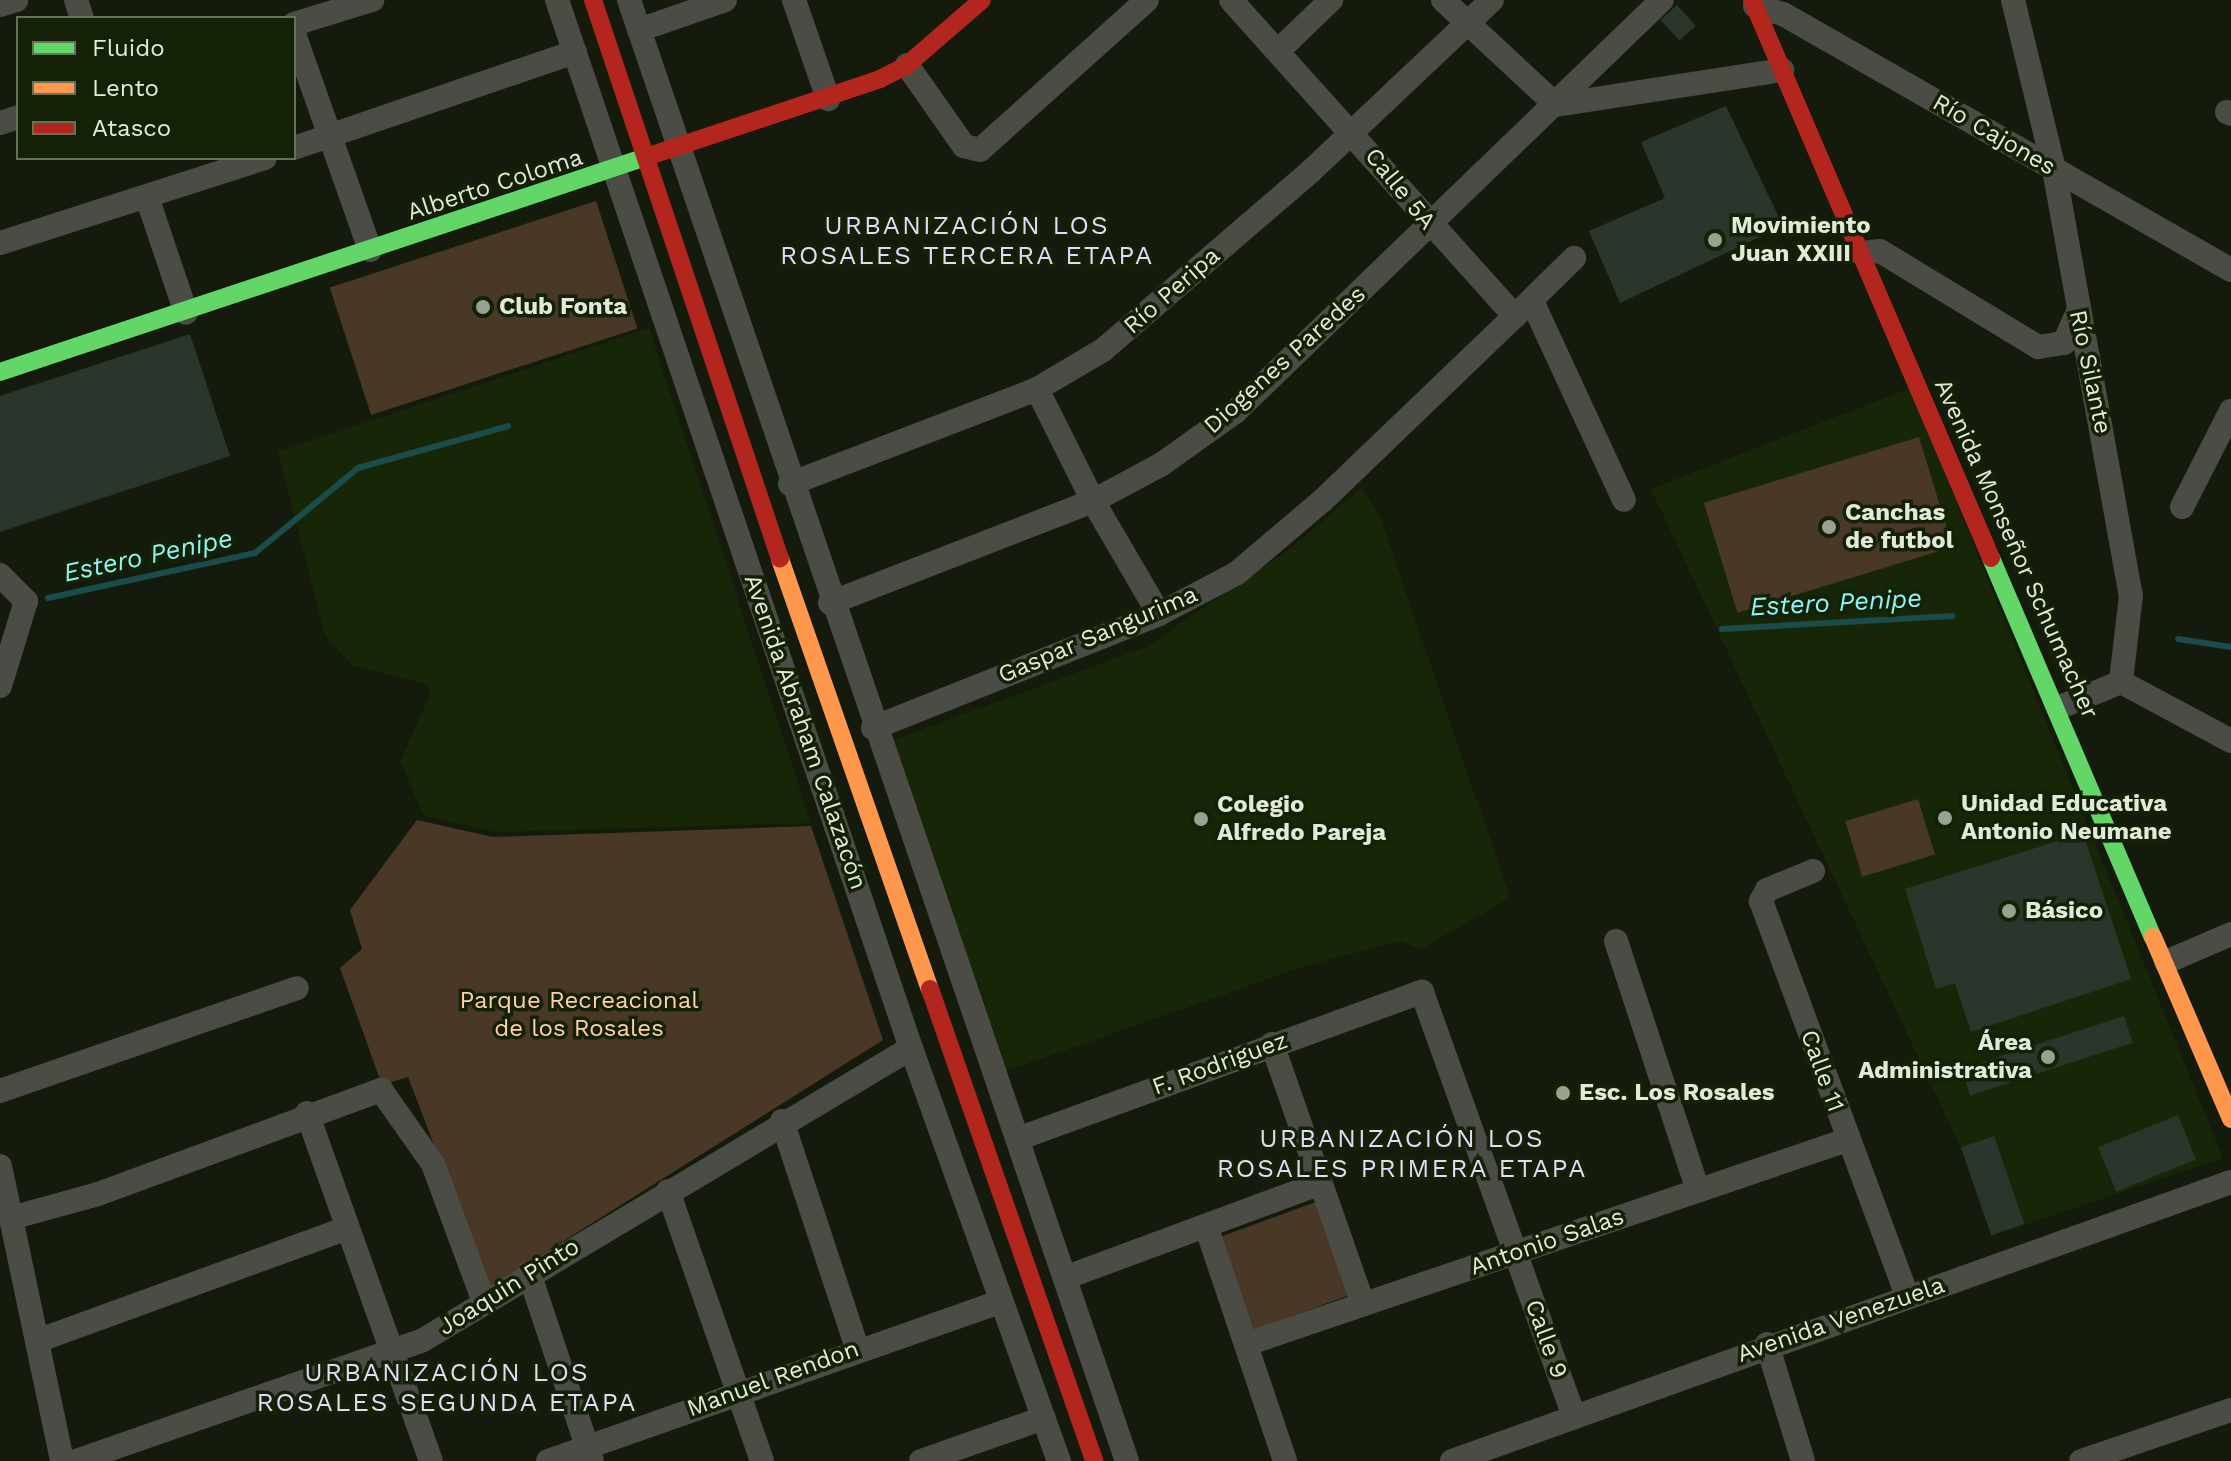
<!DOCTYPE html>
<html>
<head>
<meta charset="utf-8">
<style>
  body { margin:0 }
  #map { position:relative; width:2231px; height:1461px; overflow:hidden; background:#141b0c; font-family:"Work Sans",sans-serif }
  div>[style] { position:absolute }
  [style*='--x'] { left:calc(var(--x)*1px); top:calc(var(--y)*1px); width:calc(var(--w)*1px); rotate:calc(var(--a)*1deg) }
  .built>* { inset:0; background:#172607 }
  .green>* { inset:0; background:#483825; transform-origin:0 0 }
  .stream>* { height:6px; margin:-3px; padding:0 3px; transform-origin:3px; border-radius:3px; background:#1a4c4b }
  .building>* { inset:0; background:#2a362b; transform-origin:0 0 }
  .street>* { height:24px; margin:-12px; padding:0 12px; transform-origin:12px; border-radius:12px; background:#4c4c47 }
  .fast>* { height:18px; margin:-9px; padding:0 9px; transform-origin:9px; border-radius:9px; background:#63d668 }
  .slow>* { height:18px; margin:-9px; padding:0 9px; transform-origin:9px; border-radius:9px; background:#ff974d }
  .jam>* { height:18px; margin:-9px; padding:0 9px; transform-origin:9px; border-radius:9px; background:#b3261e }
  .dots>* { width:22px; height:22px; translate:-50% -50%; box-sizing:border-box; border:4px solid #142106; border-radius:50% }
  span { translate:-50% -50%; white-space:nowrap; text-align:center; line-height:1.15; -webkit-text-stroke:7px #142106; paint-order:stroke }
  .street-label { font-size:24px; color:#e1ead9 }
  .poi-label { font-size:24px; color:#e1ead9; font-weight:700 }
  .left { translate:0 -50%; text-align:left }
  .right { translate:-100% -50%; text-align:right }
  .park-label { font-size:24px; color:#fed0a2 }
  .neighbourhood-label { font-size:26px; color:#dfdbf8; letter-spacing:2px }
  .water-label { font-size:26px; color:#8af5f4; font-style:italic }
  .legend { position:absolute; left:16px; top:16px; width:280px; height:144px; box-sizing:border-box; background:#142106; border:2px solid #66715a; margin:0; padding:10px 14px; list-style:none; font-size:24px; color:#e1ead9 }
  .legend li { display:flex; align-items:center; gap:16px; height:40px }
  .legend b { width:40px; border:2px solid #66715a }
</style>
</head>
<body>
<div id="map">
  <div class="built">
    <div style="clip-path:polygon(649px 328px,811px 823px,495px 832px,424px 816px,400px 761px,430px 695px,426px 684px,353px 666px,325px 636px,278px 452px)"></div>
    <div style="clip-path:polygon(1910px 388px,2223px 1158px,1992px 1236px,1961px 1148px,1651px 489px)"></div>
    <div style="clip-path:polygon(1362px 487px,1381px 519px,1510px 898px,1421px 949px,1401px 941px,1305px 966px,1006px 1071px,891px 741px,1146px 647px,1291px 548px)"></div>
  </div>
  <div class="green">
    <div style="left:596px;top:201px;width:134px;height:280px;rotate:72deg"></div>
    <div style="left:1919px;top:437px;width:115px;height:225px;rotate:73deg"></div>
    <div style="left:1918px;top:799px;width:58px;height:76px;rotate:73deg"></div>
    <div style="clip-path:polygon(417px 820px,493px 837px,811px 826px,883px 1040px,489px 1288px,408px 1077px,382px 1085px,340px 968px,362px 949px,350px 910px)"></div>
    <div style="left:1316px;top:1202px;width:99px;height:104px;rotate:70deg"></div>
  </div>
  <div class="stream">
    <div style="--x:48;--y:598;--w:212;--a:-12.3"></div>
    <div style="--x:255;--y:553;--w:134;--a:-39.5"></div>
    <div style="--x:358;--y:468;--w:156;--a:-15.6"></div>
    <div style="--x:1722;--y:629;--w:231;--a:-3.2"></div>
    <div style="--x:2178;--y:639;--w:54;--a:8.6"></div>
  </div>
  <div class="building">
    <div style="left:1677px;top:5px;width:28px;height:22px;rotate:48deg"></div>
    <div style="clip-path:polygon(1726px 106px,1783px 226px,1620px 303px,1589px 231px,1665px 198px,1641px 142px)"></div>
    <div style="clip-path:polygon(190px 334px,230px 456px,0 532px,0 396px)"></div>
    <div style="clip-path:polygon(2083px 833px,2131px 979px,1971px 1032px,1955px 983px,1936px 989px,1905px 889px)"></div>
    <div style="left:2124px;top:1016px;width:28px;height:171px;rotate:72deg"></div>
    <div style="left:2178px;top:1115px;width:48px;height:86px;rotate:68deg"></div>
    <div style="left:1994px;top:1136px;width:93px;height:35px;rotate:71deg"></div>
  </div>
  <div class="street">
    <div style="--x:76;--y:0;--w:19;--a:72"></div>
    <div style="--x:557;--y:0;--w:1106;--a:71.34"></div>
    <div style="--x:911;--y:1048;--w:439;--a:70.3"></div>
    <div style="--x:629;--y:0;--w:1544;--a:71.18"></div>
    <div style="--x:794;--y:0;--w:105;--a:71"></div>
    <div style="--x:1231;--y:0;--w:425;--a:48.1"></div>
    <div style="--x:1515;--y:316;--w:83;--a:-44.5"></div>
    <div style="--x:1443;--y:0;--w:154;--a:42.9"></div>
    <div style="--x:1556;--y:105;--w:229;--a:-8.8"></div>
    <div style="--x:2013;--y:0;--w:174;--a:76.4"></div>
    <div style="--x:2054;--y:169;--w:433;--a:79.8"></div>
    <div style="--x:2131;--y:595;--w:88;--a:96.6"></div>
    <div style="--x:2121;--y:682;--w:66;--a:157.7"></div>
    <div style="--x:0;--y:5;--w:17;--a:-17"></div>
    <div style="--x:1755;--y:6;--w:29;--a:16"></div>
    <div style="--x:1783;--y:14;--w:516;--a:29.74"></div>
    <div style="--x:294;--y:24;--w:82;--a:-17.1"></div>
    <div style="--x:639;--y:30;--w:91;--a:-19.2"></div>
    <div style="--x:294;--y:34;--w:229;--a:70.6"></div>
    <div style="--x:1278;--y:51;--w:74;--a:-43.9"></div>
    <div style="--x:907;--y:65;--w:99;--a:54.9"></div>
    <div style="--x:964;--y:146;--w:16;--a:14"></div>
    <div style="--x:980;--y:150;--w:224;--a:-41.9"></div>
    <div style="--x:2227;--y:112;--w:4;--a:27"></div>
    <div style="--x:0;--y:123;--w:19;--a:-18"></div>
    <div style="--x:294;--y:148;--w:297;--a:-18.9"></div>
    <div style="--x:147;--y:197;--w:122;--a:71.4"></div>
    <div style="--x:0;--y:243;--w:278;--a:-17.8"></div>
    <div style="--x:1861;--y:253;--w:19;--a:-6"></div>
    <div style="--x:1880;--y:251;--w:185;--a:31.3"></div>
    <div style="--x:2038;--y:347;--w:26;--a:-9"></div>
    <div style="--x:2064;--y:343;--w:32;--a:-66"></div>
    <div style="--x:1532;--y:301;--w:219;--a:65.2"></div>
    <div style="--x:1037;--y:389;--w:125;--a:63.4"></div>
    <div style="--x:1093;--y:501;--w:131;--a:59.7"></div>
    <div style="--x:790;--y:484;--w:265;--a:-21"></div>
    <div style="--x:1037;--y:389;--w:77;--a:-30.6"></div>
    <div style="--x:1103;--y:350;--w:274;--a:-40.7"></div>
    <div style="--x:1311;--y:171;--w:249;--a:-43.4"></div>
    <div style="--x:2182;--y:507;--w:108;--a:-63"></div>
    <div style="--x:0;--y:575;--w:37;--a:45"></div>
    <div style="--x:26;--y:601;--w:89;--a:107"></div>
    <div style="--x:830;--y:603;--w:282;--a:-21.2"></div>
    <div style="--x:1093;--y:501;--w:78;--a:-28.2"></div>
    <div style="--x:1162;--y:464;--w:90;--a:-35.5"></div>
    <div style="--x:1235;--y:412;--w:593;--a:-43.98"></div>
    <div style="--x:2121;--y:682;--w:125;--a:28.2"></div>
    <div style="--x:873;--y:728;--w:308;--a:-21.7"></div>
    <div style="--x:1159;--y:614;--w:88;--a:-27.7"></div>
    <div style="--x:1237;--y:573;--w:111;--a:-40.3"></div>
    <div style="--x:1322;--y:501;--w:267;--a:-43.8"></div>
    <div style="--x:1813;--y:871;--w:50;--a:157.6"></div>
    <div style="--x:1767;--y:890;--w:13;--a:119"></div>
    <div style="--x:1761;--y:901;--w:423;--a:69.7"></div>
    <div style="--x:1616;--y:941;--w:262;--a:71.8"></div>
    <div style="--x:2166;--y:962;--w:71;--a:-23.3"></div>
    <div style="--x:1272;--y:1044;--w:275;--a:70.7"></div>
    <div style="--x:0;--y:1091;--w:314;--a:-19.1"></div>
    <div style="--x:307;--y:1113;--w:369;--a:70.4"></div>
    <div style="--x:782;--y:1121;--w:239;--a:71.7"></div>
    <div style="--x:1020;--y:1138;--w:428;--a:-20"></div>
    <div style="--x:1422;--y:992;--w:448;--a:70.3"></div>
    <div style="--x:0;--y:1166;--w:301;--a:78.1"></div>
    <div style="--x:668;--y:1191;--w:286;--a:70.8"></div>
    <div style="--x:11;--y:1218;--w:90;--a:-15.4"></div>
    <div style="--x:98;--y:1194;--w:302;--a:-20.2"></div>
    <div style="--x:381;--y:1090;--w:90;--a:54.9"></div>
    <div style="--x:433;--y:1164;--w:147;--a:69.7"></div>
    <div style="--x:1206;--y:1226;--w:248;--a:71.4"></div>
    <div style="--x:529;--y:1273;--w:198;--a:71.5"></div>
    <div style="--x:1067;--y:1277;--w:268;--a:-20.3"></div>
    <div style="--x:37;--y:1341;--w:330;--a:-20"></div>
    <div style="--x:1247;--y:1344;--w:634;--a:-18.78"></div>
    <div style="--x:1767;--y:1344;--w:122;--a:72.9"></div>
    <div style="--x:76;--y:1461;--w:367;--a:-19.2"></div>
    <div style="--x:423;--y:1340;--w:569;--a:-30.89"></div>
    <div style="--x:548;--y:1461;--w:479;--a:-19.4"></div>
    <div style="--x:921;--y:1461;--w:130;--a:-19.3"></div>
    <div style="--x:1452;--y:1461;--w:827;--a:-19.71"></div>
    <div style="--x:2081;--y:1461;--w:158;--a:-18.8"></div>
  </div>
  <div class="fast">
    <div style="--x:0;--y:372;--w:687;--a:-18.41"></div>
    <div style="--x:1991;--y:558;--w:412;--a:66.9"></div>
  </div>
  <div class="slow">
    <div style="--x:780;--y:559;--w:455;--a:70.8"></div>
    <div style="--x:2153;--y:937;--w:198;--a:66.8"></div>
  </div>
  <div class="jam">
    <div style="--x:593;--y:0;--w:589;--a:71.5"></div>
    <div style="--x:1752;--y:0;--w:607;--a:66.81"></div>
    <div style="--x:652;--y:155;--w:240;--a:-18.4"></div>
    <div style="--x:880;--y:79;--w:30;--a:-27"></div>
    <div style="--x:907;--y:65;--w:99;--a:-40.9"></div>
    <div style="--x:930;--y:989;--w:500;--a:70.8"></div>
  </div>
  <div class="dots">
    <div style="left:1715px;top:240px;background:#99a291"></div>
    <div style="left:483px;top:307px;background:#99a291"></div>
    <div style="left:1829px;top:527px;background:#99a291"></div>
    <div style="left:1945px;top:818px;background:#99a291"></div>
    <div style="left:1201px;top:819px;background:#99a291"></div>
    <div style="left:2009px;top:911px;background:#99a291"></div>
    <div style="left:2048px;top:1057px;background:#99a291"></div>
    <div style="left:1563px;top:1093px;background:#99a291"></div>
  </div>
  <div class="street-label">
    <span style="left:1994px;top:135px;rotate:30deg">Río Cajones</span>
    <span style="left:495px;top:185px;rotate:-18deg">Alberto Coloma</span>
    <span style="left:1400px;top:189px;rotate:51deg">Calle 5A</span>
    <span style="left:1172px;top:291px;rotate:-41deg">Río Peripa</span>
    <span style="left:1285px;top:360px;rotate:-42deg">Diogenes Paredes</span>
    <span style="left:2090px;top:372px;rotate:78deg">Río Silante</span>
    <span style="left:2016px;top:549px;rotate:66deg">Avenida Monseñor Schumacher</span>
    <span style="left:1098px;top:635px;rotate:-23deg">Gaspar Sangurima</span>
    <span style="left:805px;top:732px;rotate:71deg">Avenida Abraham Calazacón</span>
    <span style="left:1220px;top:1064px;rotate:-20deg">F. Rodriguez</span>
    <span style="left:1822px;top:1071px;rotate:70deg">Calle 11</span>
    <span style="left:1547px;top:1242px;rotate:-19deg">Antonio Salas</span>
    <span style="left:509px;top:1287px;rotate:-32deg">Joaquin Pinto</span>
    <span style="left:1841px;top:1320px;rotate:-19deg">Avenida Venezuela</span>
    <span style="left:1546px;top:1339px;rotate:70deg">Calle 9</span>
    <span style="left:773px;top:1379px;rotate:-20deg">Manuel Rendon</span>
  </div>
  <div class="poi-label">
    <span class="left" style="left:1731px;top:240px">Movimiento<br>Juan XXIII</span>
    <span class="left" style="left:499px;top:307px">Club Fonta</span>
    <span class="left" style="left:1845px;top:527px">Canchas<br>de futbol</span>
    <span class="left" style="left:1961px;top:818px">Unidad Educativa<br>Antonio Neumane</span>
    <span class="left" style="left:1217px;top:819px">Colegio<br>Alfredo Pareja</span>
    <span class="left" style="left:2025px;top:911px">Básico</span>
    <span class="right" style="left:2032px;top:1057px">Área<br>Administrativa</span>
    <span class="left" style="left:1579px;top:1093px">Esc. Los Rosales</span>
  </div>
  <div class="park-label">
    <span style="left:579px;top:1015px">Parque Recreacional<br>de los Rosales</span>
  </div>
  <div class="neighbourhood-label">
    <span style="left:967px;top:241px">URBANIZACIÓN LOS<br>ROSALES TERCERA ETAPA</span>
    <span style="left:1402px;top:1154px">URBANIZACIÓN LOS<br>ROSALES PRIMERA ETAPA</span>
    <span style="left:447px;top:1388px">URBANIZACIÓN LOS<br>ROSALES SEGUNDA ETAPA</span>
  </div>
  <div class="water-label">
    <span style="left:148px;top:556px;rotate:-12deg">Estero Penipe</span>
    <span style="left:1836px;top:603px;rotate:-3deg">Estero Penipe</span>
  </div>
  <ul class="legend">
  <li><b style="height:10px;background:#63d668"></b>Fluido</li>
  <li><b style="height:10px;background:#ff974d"></b>Lento</li>
  <li><b style="height:10px;background:#b3261e"></b>Atasco</li>
  </ul>
</div>
</body>
</html>
